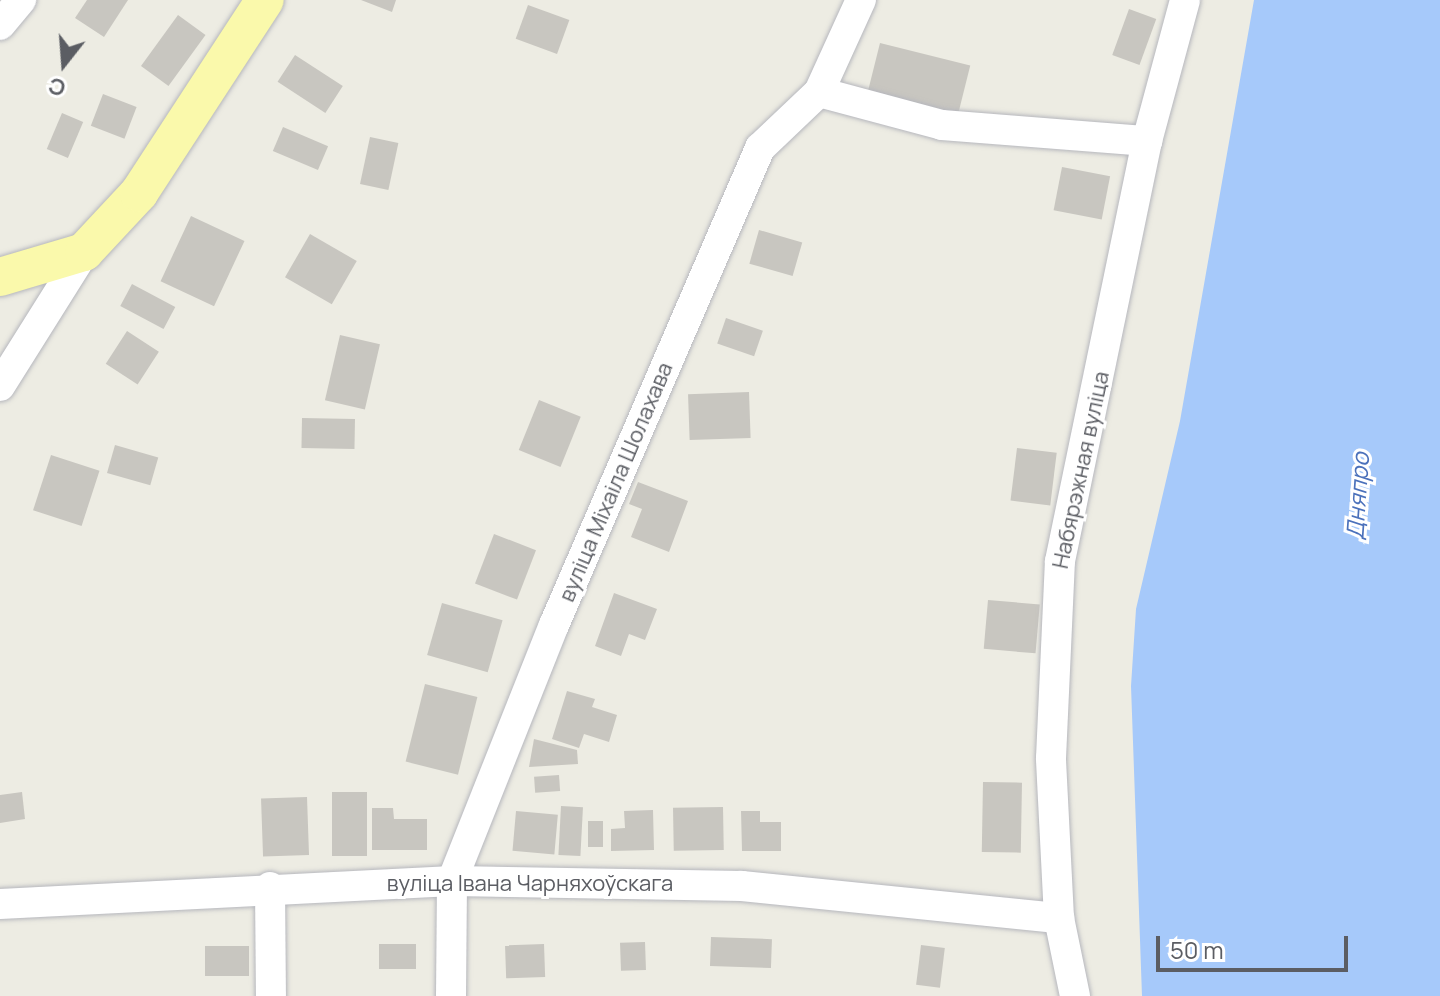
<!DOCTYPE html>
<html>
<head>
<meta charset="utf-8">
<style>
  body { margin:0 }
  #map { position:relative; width:1440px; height:996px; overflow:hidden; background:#edece3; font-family:Manrope,sans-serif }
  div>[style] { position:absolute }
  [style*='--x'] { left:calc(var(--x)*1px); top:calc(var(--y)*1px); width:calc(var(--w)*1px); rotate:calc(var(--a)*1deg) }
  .water>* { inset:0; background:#a6c9fa }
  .building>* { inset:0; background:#c8c6c0; transform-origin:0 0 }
  .roads { filter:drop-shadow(0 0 2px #b6b7bd) drop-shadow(0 0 2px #b6b7bd) }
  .minor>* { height:30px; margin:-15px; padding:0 15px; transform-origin:15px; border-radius:15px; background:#fff }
  .major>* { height:38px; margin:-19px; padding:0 19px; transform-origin:19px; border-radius:19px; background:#faf9ab }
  span { translate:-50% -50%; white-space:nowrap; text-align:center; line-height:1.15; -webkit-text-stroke:6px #fff; paint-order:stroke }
  .street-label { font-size:22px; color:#5b5d63 }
  .water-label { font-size:24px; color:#4b71bb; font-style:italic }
  .north { position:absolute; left:24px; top:24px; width:80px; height:80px; -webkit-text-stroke:6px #fff; paint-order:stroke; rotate:197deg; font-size:22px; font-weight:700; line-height:32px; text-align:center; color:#5b5d63 }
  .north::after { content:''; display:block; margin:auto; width:28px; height:36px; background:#5b5d63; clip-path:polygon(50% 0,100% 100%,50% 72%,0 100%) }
  .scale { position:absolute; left:1156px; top:936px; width:192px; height:36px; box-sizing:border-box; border:4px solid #5b5d63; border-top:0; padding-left:10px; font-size:24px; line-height:28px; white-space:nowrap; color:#5b5d63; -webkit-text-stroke:6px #fff; paint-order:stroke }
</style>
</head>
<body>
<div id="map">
  <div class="water">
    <div style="clip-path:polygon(1254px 0,1440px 0,1440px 996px,1142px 996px,1131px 686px,1136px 609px,1180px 421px)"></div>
  </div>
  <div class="building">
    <div style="clip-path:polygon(87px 0,128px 0,104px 37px,75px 18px)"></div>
    <div style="clip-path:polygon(361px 0,396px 0,392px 12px)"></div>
    <div style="left:528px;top:5px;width:44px;height:36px;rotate:20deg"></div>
    <div style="left:1129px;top:9px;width:29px;height:49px;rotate:20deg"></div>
    <div style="left:178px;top:15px;width:34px;height:63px;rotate:36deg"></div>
    <div style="left:880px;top:43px;width:93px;height:52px;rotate:14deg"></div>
    <div style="left:295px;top:55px;width:57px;height:32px;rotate:33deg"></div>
    <div style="left:103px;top:94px;width:36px;height:34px;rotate:21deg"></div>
    <div style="left:62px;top:113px;width:23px;height:39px;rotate:23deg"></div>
    <div style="left:283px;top:127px;width:49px;height:26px;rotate:23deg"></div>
    <div style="left:370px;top:137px;width:29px;height:48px;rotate:12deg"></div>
    <div style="left:1062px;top:167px;width:49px;height:44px;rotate:11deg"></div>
    <div style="left:191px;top:216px;width:59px;height:72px;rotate:25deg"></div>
    <div style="left:759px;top:230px;width:45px;height:35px;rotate:16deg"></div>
    <div style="left:310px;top:234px;width:54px;height:50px;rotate:30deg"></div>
    <div style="left:132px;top:284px;width:49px;height:25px;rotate:28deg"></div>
    <div style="left:726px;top:318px;width:39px;height:27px;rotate:19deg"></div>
    <div style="left:127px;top:331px;width:38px;height:39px;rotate:33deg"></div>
    <div style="left:340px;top:335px;width:41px;height:67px;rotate:13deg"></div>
    <div style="left:749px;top:392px;width:46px;height:61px;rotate:88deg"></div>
    <div style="left:539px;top:400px;width:45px;height:54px;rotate:22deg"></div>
    <div style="left:302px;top:418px;width:53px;height:30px;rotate:1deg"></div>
    <div style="left:115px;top:445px;width:45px;height:29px;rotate:16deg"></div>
    <div style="left:1017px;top:448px;width:40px;height:53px;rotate:7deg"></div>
    <div style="left:51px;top:455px;width:51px;height:58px;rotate:18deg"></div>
    <div style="clip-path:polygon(638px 482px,688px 501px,669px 552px,631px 537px,642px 509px,629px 504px)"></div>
    <div style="left:494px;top:534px;width:45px;height:53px;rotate:21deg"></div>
    <div style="clip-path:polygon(614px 593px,657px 609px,645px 640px,629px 634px,621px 656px,595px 646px)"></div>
    <div style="left:988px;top:600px;width:52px;height:49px;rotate:5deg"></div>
    <div style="left:442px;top:603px;width:63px;height:54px;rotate:16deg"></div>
    <div style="left:425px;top:684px;width:54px;height:80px;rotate:14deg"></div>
    <div style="clip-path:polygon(567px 691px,595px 699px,592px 707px,617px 715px,609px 742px,584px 734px,579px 748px,552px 739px)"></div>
    <div style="clip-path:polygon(534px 739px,577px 750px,578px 764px,529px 767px)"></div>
    <div style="left:559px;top:775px;width:16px;height:25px;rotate:86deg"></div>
    <div style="left:983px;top:782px;width:39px;height:70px;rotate:1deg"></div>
    <div style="clip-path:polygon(22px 792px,25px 819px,0 823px,0 795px)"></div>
    <div style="left:332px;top:792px;width:35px;height:64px"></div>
    <div style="left:307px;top:797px;width:58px;height:46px;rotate:88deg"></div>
    <div style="left:561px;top:806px;width:22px;height:49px;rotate:3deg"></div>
    <div style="left:723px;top:807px;width:43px;height:50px;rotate:89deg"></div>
    <div style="clip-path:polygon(372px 808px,393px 808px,394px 819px,427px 819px,427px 850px,372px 850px)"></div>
    <div style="clip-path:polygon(653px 810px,654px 850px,611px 851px,611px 829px,625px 828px,624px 811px)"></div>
    <div style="left:516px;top:811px;width:42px;height:40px;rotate:5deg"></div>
    <div style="clip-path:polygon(741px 811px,760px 811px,760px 822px,781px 822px,781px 851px,742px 851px)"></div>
    <div style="left:603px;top:821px;width:26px;height:15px;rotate:90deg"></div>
    <div style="left:711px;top:937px;width:61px;height:29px;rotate:2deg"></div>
    <div style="left:645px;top:942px;width:28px;height:25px;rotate:88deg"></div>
    <div style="left:379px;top:944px;width:37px;height:25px"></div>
    <div style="left:544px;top:944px;width:33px;height:39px;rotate:88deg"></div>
    <div style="left:921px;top:945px;width:24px;height:40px;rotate:7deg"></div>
    <div style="left:249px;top:946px;width:30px;height:44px;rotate:90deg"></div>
  </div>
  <div class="roads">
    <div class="minor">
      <div style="--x:0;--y:25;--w:33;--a:-50"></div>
      <div style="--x:819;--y:92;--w:127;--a:15"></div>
      <div style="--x:942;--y:125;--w:206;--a:4.5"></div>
      <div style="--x:0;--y:386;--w:158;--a:-57.9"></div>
      <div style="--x:270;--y:887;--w:109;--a:89.5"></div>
      <div style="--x:0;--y:904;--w:453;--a:-2.9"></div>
      <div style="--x:452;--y:881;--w:290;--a:1"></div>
      <div style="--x:742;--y:886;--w:319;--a:5.8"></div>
      <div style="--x:451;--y:996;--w:115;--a:-89.5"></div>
      <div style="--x:452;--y:881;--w:276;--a:-68.3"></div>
      <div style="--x:554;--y:625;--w:520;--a:-66.64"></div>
      <div style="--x:760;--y:148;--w:81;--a:-43.5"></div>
      <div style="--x:819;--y:92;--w:101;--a:-65.5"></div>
      <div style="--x:1075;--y:996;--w:80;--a:-101.6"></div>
      <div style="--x:1059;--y:918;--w:160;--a:-92.9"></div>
      <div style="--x:1051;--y:758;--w:197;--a:-87.4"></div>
      <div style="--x:1060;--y:561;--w:429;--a:-78.3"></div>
      <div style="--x:1147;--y:141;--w:146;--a:-74.9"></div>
    </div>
    <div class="major">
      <div style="--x:0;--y:277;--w:88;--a:-16.6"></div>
      <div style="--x:84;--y:252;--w:81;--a:-47"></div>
      <div style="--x:139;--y:193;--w:230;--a:-56.9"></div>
    </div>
  </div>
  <div class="street-label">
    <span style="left:1081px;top:470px;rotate:-78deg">Набярэжная вуліца</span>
    <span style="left:616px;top:482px;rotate:-67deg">вуліца Міхаіла Шолахава</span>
    <span style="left:530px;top:884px">вуліца Івана Чарняхоўскага</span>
  </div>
  <div class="water-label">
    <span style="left:1357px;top:496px;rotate:-86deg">Дняпро</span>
  </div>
  <div class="north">С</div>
  <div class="scale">50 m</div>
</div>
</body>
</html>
